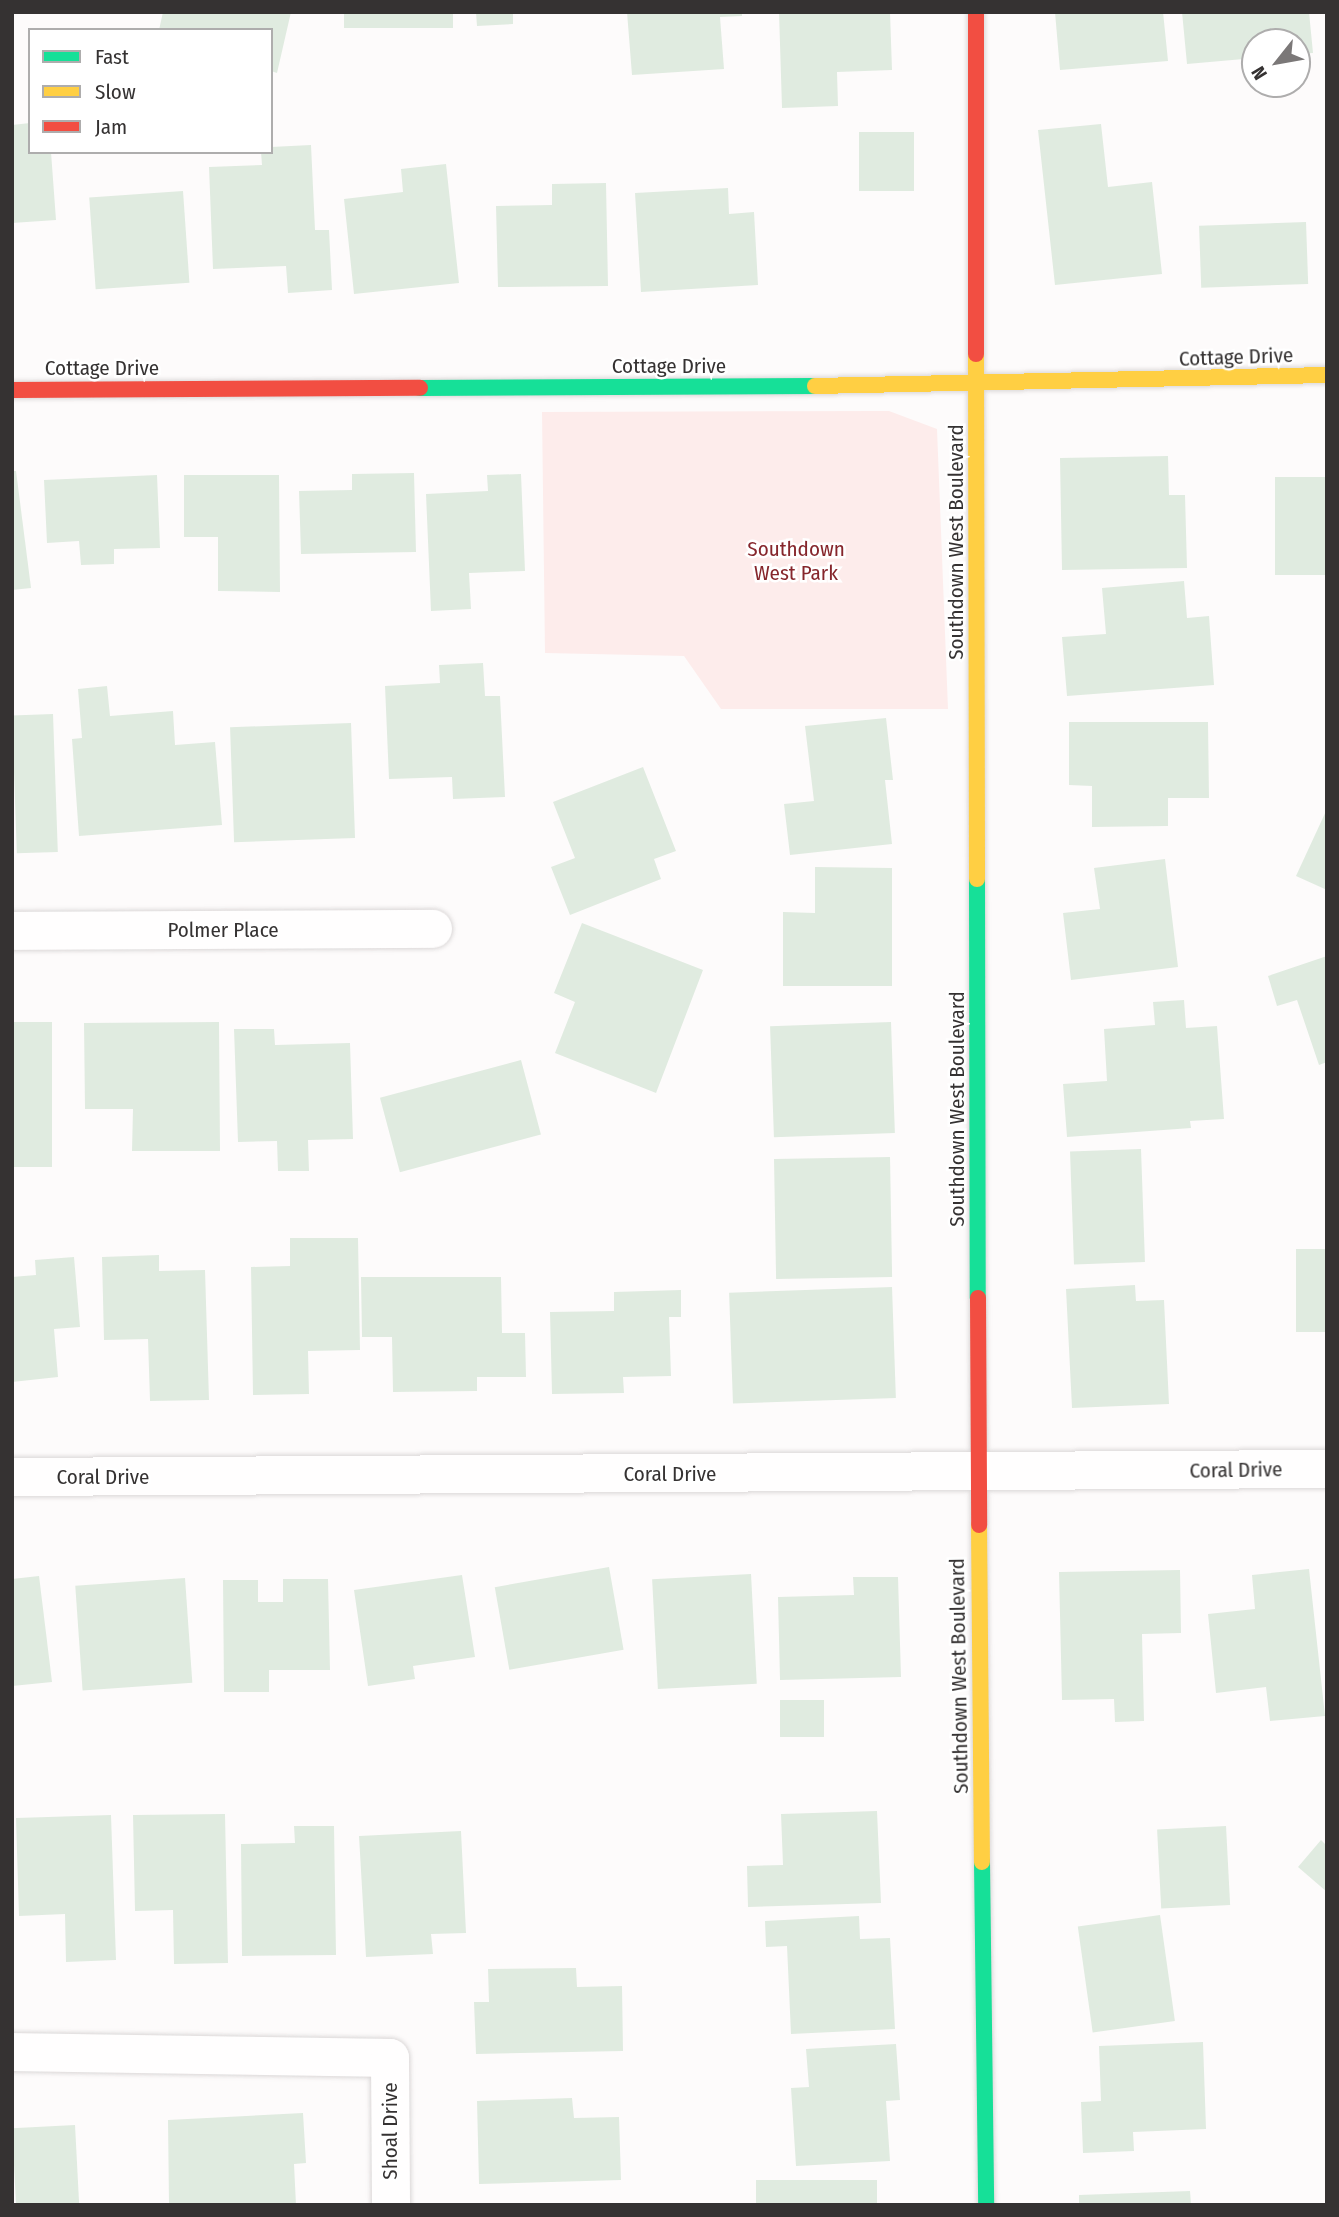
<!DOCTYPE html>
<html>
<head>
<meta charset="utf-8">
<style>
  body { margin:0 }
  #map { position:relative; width:1339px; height:2217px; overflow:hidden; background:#fdfbfb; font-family:"Fira Sans Condensed",sans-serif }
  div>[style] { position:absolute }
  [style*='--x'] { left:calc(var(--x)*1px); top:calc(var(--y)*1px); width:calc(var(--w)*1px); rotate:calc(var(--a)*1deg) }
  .green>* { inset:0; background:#fdeceb }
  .building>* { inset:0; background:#e0ebe0; transform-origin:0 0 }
  .roads { filter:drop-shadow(0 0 2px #dbd8d8) drop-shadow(0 0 2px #dbd8d8) }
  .street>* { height:38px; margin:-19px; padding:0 19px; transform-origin:19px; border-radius:19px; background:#fffefe }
  .fast>* { height:16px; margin:-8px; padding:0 8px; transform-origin:8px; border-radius:8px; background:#16e098 }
  .slow>* { height:16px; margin:-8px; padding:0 8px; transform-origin:8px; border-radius:8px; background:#ffcf43 }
  .jam>* { height:16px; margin:-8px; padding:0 8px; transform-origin:8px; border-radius:8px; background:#f24e42 }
  span { translate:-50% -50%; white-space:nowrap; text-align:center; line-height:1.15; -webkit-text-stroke:5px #fff; paint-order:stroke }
  .street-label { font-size:21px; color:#353232 }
  .park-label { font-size:21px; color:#86262c }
  .frame { position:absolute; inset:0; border:14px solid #353232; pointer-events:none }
  .legend { position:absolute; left:28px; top:28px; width:245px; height:126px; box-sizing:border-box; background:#fff; border:2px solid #aeadad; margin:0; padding:9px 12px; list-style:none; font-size:21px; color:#353232 }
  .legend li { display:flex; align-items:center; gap:14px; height:35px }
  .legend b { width:35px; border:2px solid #aeadad }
  .north { position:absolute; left:1241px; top:28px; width:70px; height:70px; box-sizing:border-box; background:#fff; border:2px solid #aeadad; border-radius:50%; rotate:239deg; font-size:19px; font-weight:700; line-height:28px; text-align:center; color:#353232 }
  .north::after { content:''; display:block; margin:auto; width:24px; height:32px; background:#7b7878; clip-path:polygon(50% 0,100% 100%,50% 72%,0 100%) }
</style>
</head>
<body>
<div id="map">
  <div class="green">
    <div style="clip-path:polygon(889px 411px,937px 429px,948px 709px,721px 709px,684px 656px,545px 653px,542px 412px)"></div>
  </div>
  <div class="building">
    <div style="clip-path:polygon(163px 12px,291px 12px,277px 73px,271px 71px,271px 30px,159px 30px)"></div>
    <div style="left:344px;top:12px;width:109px;height:16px"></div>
    <div style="clip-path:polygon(476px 12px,513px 12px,513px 24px,477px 26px)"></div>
    <div style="clip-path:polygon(627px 12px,742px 12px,742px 16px,720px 17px,724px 69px,632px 75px)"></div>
    <div style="clip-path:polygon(779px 12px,890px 12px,892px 70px,837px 72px,838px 106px,782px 108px)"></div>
    <div style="clip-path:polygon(1055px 12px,1163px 12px,1168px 61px,1060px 70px)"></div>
    <div style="clip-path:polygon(1182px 12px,1309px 12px,1313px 53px,1297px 54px,1297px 42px,1255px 42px,1255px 58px,1187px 64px)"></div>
    <div style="clip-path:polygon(30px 123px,30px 152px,51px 152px,56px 220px,12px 223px,12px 125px)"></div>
    <div style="clip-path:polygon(1101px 124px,1108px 187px,1152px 182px,1162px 274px,1055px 285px,1038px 130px)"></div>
    <div style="left:859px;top:132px;width:55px;height:59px"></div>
    <div style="clip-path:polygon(311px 145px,315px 230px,329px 230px,332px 290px,288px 293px,286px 266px,213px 269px,209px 167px,262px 165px,261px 152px,271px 152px,271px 147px)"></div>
    <div style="clip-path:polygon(446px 164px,459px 283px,354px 294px,344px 199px,403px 192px,401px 169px)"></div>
    <div style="clip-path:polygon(606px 183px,608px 286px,498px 287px,496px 206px,552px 205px,552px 184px)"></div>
    <div style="clip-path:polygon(728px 188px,729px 214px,754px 212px,758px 285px,641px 292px,635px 193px)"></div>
    <div style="left:183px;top:191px;width:92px;height:94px;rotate:86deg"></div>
    <div style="left:1306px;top:222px;width:62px;height:107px;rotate:88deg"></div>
    <div style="clip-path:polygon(1168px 456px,1169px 495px,1185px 495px,1187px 568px,1062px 570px,1060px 458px)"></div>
    <div style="clip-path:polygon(12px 471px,16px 471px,31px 588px,12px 590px)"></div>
    <div style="clip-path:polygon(414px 473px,416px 552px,301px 554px,299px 491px,352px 490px,352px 474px)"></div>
    <div style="clip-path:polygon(521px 474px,525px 571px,469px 573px,471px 609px,431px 611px,426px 494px,488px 491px,487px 475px)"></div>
    <div style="clip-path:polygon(157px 475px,160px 548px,114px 549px,114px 564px,81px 565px,79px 541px,47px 543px,44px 480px)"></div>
    <div style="clip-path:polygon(184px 475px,279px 475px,280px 592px,218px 591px,218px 537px,184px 537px)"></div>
    <div style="left:1327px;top:477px;width:98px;height:52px;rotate:90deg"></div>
    <div style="clip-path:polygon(1184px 581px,1187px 618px,1209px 616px,1214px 685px,1067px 696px,1062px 637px,1106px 634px,1102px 588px)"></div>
    <div style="clip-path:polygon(483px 663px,485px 696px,500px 696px,505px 797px,453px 799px,452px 777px,389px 779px,385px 686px,440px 683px,439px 665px)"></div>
    <div style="clip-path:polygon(107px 686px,110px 716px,173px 711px,175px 745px,215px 742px,222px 825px,79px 836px,72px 739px,82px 738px,78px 689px)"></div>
    <div style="left:53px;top:714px;width:138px;height:41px;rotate:88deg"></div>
    <div style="clip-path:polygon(886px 718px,893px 780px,885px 780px,892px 844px,790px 855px,784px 804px,814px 801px,805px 726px)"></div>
    <div style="clip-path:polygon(1069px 722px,1208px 722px,1209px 798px,1168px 798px,1168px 826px,1092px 827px,1092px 786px,1069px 785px)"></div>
    <div style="left:351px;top:723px;width:115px;height:121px;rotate:88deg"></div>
    <div style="clip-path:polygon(643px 767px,676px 851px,654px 859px,661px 879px,570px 915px,551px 867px,575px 858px,553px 802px)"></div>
    <div style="clip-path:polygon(1327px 809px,1327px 890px,1296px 876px)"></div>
    <div style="clip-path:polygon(1165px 859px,1178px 967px,1071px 980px,1063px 913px,1100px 909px,1094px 868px)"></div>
    <div style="clip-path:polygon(815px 867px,892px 868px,892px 986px,783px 986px,783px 912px,815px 913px)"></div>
    <div style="clip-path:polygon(582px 923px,703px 970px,656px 1093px,555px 1053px,575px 1002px,554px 993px)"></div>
    <div style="clip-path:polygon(1327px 956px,1327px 1062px,1319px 1065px,1297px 1000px,1277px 1006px,1268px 976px)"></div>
    <div style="clip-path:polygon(1184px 1000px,1186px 1028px,1217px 1026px,1224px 1119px,1190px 1121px,1191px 1128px,1067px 1137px,1063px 1084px,1107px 1081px,1104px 1029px,1155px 1025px,1153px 1002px)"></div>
    <div style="left:12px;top:1022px;width:40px;height:145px"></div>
    <div style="clip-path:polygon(219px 1022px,220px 1151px,132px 1151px,133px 1109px,85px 1109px,84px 1023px)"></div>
    <div style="left:891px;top:1022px;width:111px;height:121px;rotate:88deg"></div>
    <div style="clip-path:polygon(234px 1029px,274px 1029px,275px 1045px,350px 1043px,353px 1139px,308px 1140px,309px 1171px,278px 1171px,277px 1141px,238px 1142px)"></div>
    <div style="left:521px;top:1060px;width:77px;height:146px;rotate:75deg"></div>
    <div style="left:1141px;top:1149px;width:113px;height:71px;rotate:88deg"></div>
    <div style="left:890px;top:1157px;width:120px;height:116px;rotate:89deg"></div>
    <div style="clip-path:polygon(290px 1238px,358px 1238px,360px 1350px,308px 1351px,309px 1394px,253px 1395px,251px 1267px,290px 1266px)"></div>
    <div style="left:1327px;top:1249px;width:83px;height:31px;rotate:90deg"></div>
    <div style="clip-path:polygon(159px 1255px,159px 1271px,205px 1270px,209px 1400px,150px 1401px,148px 1339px,104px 1340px,102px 1257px)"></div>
    <div style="clip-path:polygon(74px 1257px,80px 1327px,54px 1329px,58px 1377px,12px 1382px,12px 1277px,36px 1275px,35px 1260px)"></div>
    <div style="clip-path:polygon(361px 1277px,501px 1277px,502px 1333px,525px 1333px,526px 1377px,477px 1377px,477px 1391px,393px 1392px,392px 1337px,362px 1337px)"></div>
    <div style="clip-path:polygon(1135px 1285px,1136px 1301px,1164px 1300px,1169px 1404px,1072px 1408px,1066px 1289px)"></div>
    <div style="left:892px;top:1287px;width:111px;height:163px;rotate:88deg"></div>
    <div style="clip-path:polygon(681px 1290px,681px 1317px,669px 1317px,671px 1376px,623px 1377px,624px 1393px,552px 1394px,550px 1312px,614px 1311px,614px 1292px)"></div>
    <div style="left:609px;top:1567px;width:84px;height:116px;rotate:80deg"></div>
    <div style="clip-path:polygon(1309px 1569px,1325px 1716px,1270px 1721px,1266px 1687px,1216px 1693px,1208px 1614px,1255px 1609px,1252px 1575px)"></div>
    <div style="clip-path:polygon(1180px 1570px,1181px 1633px,1142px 1634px,1144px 1721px,1115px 1722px,1114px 1699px,1062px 1700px,1059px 1572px)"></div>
    <div style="left:751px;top:1574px;width:110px;height:99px;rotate:87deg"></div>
    <div style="clip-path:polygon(462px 1575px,475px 1657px,413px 1666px,415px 1679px,368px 1686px,354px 1590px)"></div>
    <div style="clip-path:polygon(39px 1576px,52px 1682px,12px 1686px,12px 1579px)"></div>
    <div style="clip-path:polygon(853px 1577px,898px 1577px,901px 1677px,780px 1680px,778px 1597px,854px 1595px)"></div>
    <div style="left:185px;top:1578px;width:105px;height:110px;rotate:86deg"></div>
    <div style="clip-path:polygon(283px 1579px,328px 1579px,330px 1670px,269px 1670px,269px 1692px,224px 1692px,223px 1580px,258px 1580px,258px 1602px,283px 1602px)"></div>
    <div style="left:780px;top:1700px;width:44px;height:37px"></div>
    <div style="clip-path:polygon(877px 1811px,881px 1903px,748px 1907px,747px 1866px,783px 1865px,781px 1814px)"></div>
    <div style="clip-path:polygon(225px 1814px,228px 1963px,174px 1964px,173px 1910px,135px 1911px,133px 1815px)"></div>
    <div style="clip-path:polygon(111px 1815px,116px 1960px,66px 1962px,65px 1914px,19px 1916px,16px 1818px)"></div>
    <div style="clip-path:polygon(294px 1826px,334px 1826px,336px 1955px,242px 1956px,241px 1844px,295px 1843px)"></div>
    <div style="left:1226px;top:1826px;width:79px;height:69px;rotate:87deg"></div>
    <div style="clip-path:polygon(461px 1831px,466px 1933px,431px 1934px,433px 1954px,366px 1957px,359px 1836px)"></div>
    <div style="clip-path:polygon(1321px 1840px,1327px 1846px,1327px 1892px,1298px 1867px)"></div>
    <div style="left:1160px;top:1915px;width:107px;height:83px;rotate:82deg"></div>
    <div style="clip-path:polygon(859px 1916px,860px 1939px,890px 1938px,895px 2029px,791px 2034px,787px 1946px,766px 1947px,765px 1921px)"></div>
    <div style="clip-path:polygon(576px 1968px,577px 1987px,622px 1986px,623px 2051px,476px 2054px,474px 2002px,489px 2002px,488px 1969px)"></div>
    <div style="clip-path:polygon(1203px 2042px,1206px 2129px,1133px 2132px,1134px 2151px,1083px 2153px,1081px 2102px,1101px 2101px,1099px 2046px)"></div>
    <div style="clip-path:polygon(896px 2044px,900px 2100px,886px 2101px,890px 2161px,796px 2166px,791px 2088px,809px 2087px,806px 2049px)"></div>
    <div style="clip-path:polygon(572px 2098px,574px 2118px,619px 2117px,621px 2180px,479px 2184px,477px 2101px)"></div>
    <div style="clip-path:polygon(303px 2113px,306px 2163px,294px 2164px,296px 2205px,169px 2205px,168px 2120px)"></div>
    <div style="left:75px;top:2125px;width:80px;height:63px;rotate:87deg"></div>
    <div style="left:877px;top:2180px;width:25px;height:121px;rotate:90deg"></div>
    <div style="clip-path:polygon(1190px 2191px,1191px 2205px,1079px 2205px,1079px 2195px)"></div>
  </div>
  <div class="roads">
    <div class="street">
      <div style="--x:12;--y:931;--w:421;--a:-0.3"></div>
      <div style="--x:12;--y:1477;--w:1315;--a:-0.35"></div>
      <div style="--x:12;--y:2052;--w:378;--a:0.9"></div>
      <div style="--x:390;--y:2058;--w:147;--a:89.6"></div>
    </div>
    <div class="fast">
      <div style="--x:420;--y:388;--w:395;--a:-0.3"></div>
      <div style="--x:977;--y:879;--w:419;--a:89.9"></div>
      <div style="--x:982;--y:1862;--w:343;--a:89.3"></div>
    </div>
    <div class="slow">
      <div style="--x:976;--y:354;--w:525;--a:89.89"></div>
      <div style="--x:815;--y:386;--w:512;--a:-1.23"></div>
      <div style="--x:979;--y:1525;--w:337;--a:89.5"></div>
    </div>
    <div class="jam">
      <div style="--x:976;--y:12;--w:342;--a:90"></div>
      <div style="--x:12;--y:390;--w:408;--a:-0.3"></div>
      <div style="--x:978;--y:1298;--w:227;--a:89.7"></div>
    </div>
  </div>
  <div class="street-label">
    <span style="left:1236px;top:357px;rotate:-2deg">Cottage Drive</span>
    <span style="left:669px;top:366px">Cottage Drive</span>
    <span style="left:102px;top:368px">Cottage Drive</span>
    <span style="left:956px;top:542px;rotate:-90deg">Southdown West Boulevard</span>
    <span style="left:223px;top:930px">Polmer Place</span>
    <span style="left:957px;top:1109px;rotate:-90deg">Southdown West Boulevard</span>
    <span style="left:1236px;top:1470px;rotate:-1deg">Coral Drive</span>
    <span style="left:670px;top:1474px">Coral Drive</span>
    <span style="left:103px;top:1477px">Coral Drive</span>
    <span style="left:959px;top:1676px;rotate:-91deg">Southdown West Boulevard</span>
    <span style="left:390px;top:2131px;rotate:-90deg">Shoal Drive</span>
  </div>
  <div class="park-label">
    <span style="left:796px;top:561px">Southdown<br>West Park</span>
  </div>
  <div class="frame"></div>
  <ul class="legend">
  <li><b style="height:9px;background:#16e098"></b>Fast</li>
  <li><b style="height:9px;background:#ffcf43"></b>Slow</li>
  <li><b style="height:9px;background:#f24e42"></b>Jam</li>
  </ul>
  <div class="north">N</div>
</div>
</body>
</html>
